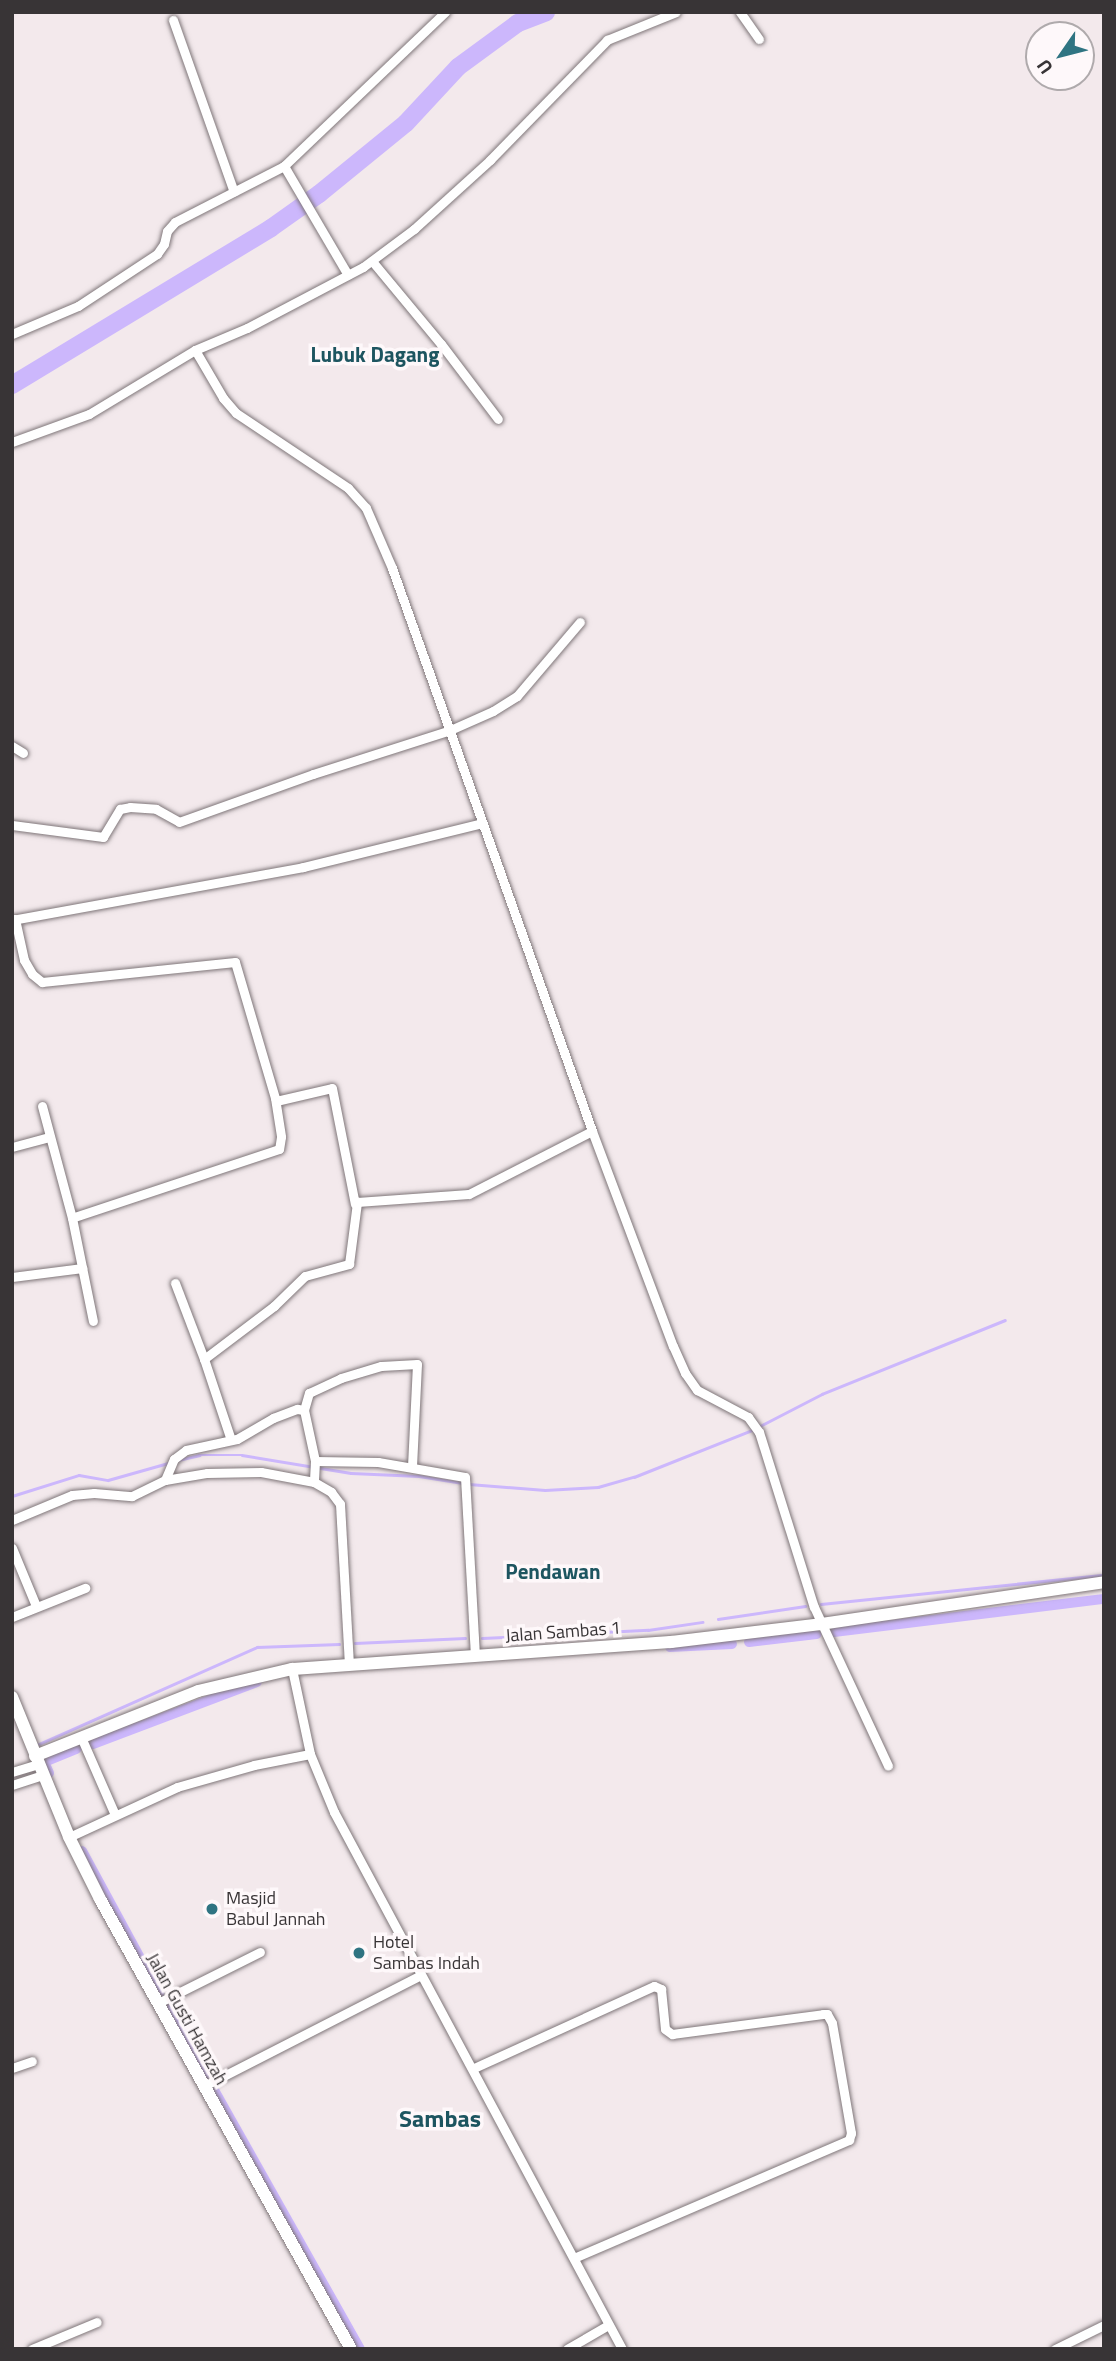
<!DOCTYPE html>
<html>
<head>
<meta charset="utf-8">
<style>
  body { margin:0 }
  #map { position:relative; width:1116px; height:2361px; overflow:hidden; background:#f3e9ec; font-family:"Titillium Web",sans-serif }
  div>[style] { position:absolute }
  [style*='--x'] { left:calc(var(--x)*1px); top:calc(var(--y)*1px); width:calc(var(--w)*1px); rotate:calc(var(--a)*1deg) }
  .stream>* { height:2.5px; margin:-1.25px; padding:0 1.25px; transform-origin:1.25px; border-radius:1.25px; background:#ccb7fc }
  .canal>* { height:10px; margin:-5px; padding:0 5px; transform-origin:5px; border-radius:5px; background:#ccb7fc }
  .river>* { height:18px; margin:-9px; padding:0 9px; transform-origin:9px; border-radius:9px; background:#ccb7fc }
  .roads { filter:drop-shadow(0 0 2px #7f7679) drop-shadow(0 0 2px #7f7679) }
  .street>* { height:9px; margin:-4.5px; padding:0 4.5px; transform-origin:4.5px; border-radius:4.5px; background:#fff }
  .secondary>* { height:12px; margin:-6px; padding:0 6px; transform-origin:6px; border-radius:6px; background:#fff }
  .dots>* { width:19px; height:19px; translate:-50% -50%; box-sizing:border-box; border:4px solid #fef8fa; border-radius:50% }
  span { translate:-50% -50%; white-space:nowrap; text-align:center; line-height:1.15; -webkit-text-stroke:7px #fef8fa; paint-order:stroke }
  .street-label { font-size:18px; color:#383436 }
  .poi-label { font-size:18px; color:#383436 }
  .left { translate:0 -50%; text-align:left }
  .quarter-label { font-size:21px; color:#1d5560; font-weight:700 }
  .district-label { font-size:24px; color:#1d5560; font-weight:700 }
  .frame { position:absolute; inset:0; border:14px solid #383436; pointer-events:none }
  .north { position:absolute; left:1025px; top:21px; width:70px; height:70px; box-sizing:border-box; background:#fef8fa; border:2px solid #afaaac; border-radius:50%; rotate:235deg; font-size:19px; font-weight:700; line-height:28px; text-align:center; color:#383436 }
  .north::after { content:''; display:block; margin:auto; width:24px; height:32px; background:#2f7482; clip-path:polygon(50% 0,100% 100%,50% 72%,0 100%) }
</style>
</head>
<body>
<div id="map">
  <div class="stream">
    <div style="--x:758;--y:1427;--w:72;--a:-27.3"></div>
    <div style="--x:822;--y:1394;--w:197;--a:-22"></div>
    <div style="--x:178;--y:1460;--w:22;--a:-13"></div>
    <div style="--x:199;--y:1455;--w:43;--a:0"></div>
    <div style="--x:242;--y:1455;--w:110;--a:9.4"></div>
    <div style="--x:351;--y:1473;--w:68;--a:2.5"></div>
    <div style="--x:419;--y:1476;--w:44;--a:9.2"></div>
    <div style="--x:469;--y:1484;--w:76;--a:4.5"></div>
    <div style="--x:545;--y:1490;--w:53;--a:-3.2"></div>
    <div style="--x:598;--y:1487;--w:37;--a:-16"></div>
    <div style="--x:634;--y:1477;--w:127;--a:-21.7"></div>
    <div style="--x:12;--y:1496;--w:70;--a:-17.4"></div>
    <div style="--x:79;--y:1475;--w:29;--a:10"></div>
    <div style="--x:108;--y:1480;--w:62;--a:-15.8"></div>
    <div style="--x:821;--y:1604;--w:284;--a:-5.9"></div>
    <div style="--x:718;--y:1619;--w:88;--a:-8.5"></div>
    <div style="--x:482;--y:1638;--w:166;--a:-2.8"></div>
    <div style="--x:648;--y:1630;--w:55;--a:-8.4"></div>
    <div style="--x:355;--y:1643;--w:110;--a:-2.6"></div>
    <div style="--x:37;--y:1745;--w:241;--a:-24"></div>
    <div style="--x:257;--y:1647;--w:82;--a:-2.1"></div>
  </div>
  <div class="canal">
    <div style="--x:834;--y:1632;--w:272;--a:-7"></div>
    <div style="--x:749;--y:1642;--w:68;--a:-6.7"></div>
    <div style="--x:670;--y:1647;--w:62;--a:-2.8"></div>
    <div style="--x:93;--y:1744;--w:175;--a:-20.7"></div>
    <div style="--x:49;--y:1773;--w:12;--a:-114"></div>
    <div style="--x:44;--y:1762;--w:35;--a:-22"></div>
    <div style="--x:82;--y:1851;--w:162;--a:61.5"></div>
    <div style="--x:168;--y:2007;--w:79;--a:61.2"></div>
    <div style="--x:214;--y:2090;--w:297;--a:60.6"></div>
  </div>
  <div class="river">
    <div style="--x:12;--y:385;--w:303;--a:-31.2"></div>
    <div style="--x:271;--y:228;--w:59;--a:-35.3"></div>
    <div style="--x:319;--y:194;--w:112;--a:-39.2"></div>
    <div style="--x:406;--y:123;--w:76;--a:-47.1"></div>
    <div style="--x:458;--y:67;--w:74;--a:-36.3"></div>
    <div style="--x:518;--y:23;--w:30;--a:-21"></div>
  </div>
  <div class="roads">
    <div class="street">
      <div style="--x:740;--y:12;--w:33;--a:55"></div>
      <div style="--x:173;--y:20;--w:182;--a:70.5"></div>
      <div style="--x:284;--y:166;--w:126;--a:59.6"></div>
      <div style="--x:372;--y:261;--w:108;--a:50.3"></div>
      <div style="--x:441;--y:344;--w:94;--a:52.8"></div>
      <div style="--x:12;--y:334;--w:72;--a:-23"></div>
      <div style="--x:78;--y:306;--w:95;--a:-33.4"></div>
      <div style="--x:157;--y:254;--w:12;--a:-55"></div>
      <div style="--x:164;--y:244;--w:13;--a:-77"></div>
      <div style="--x:167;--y:231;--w:12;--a:-48"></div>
      <div style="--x:175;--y:222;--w:123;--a:-27.2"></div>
      <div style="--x:284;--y:166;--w:223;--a:-43.7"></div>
      <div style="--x:195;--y:350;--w:56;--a:59.7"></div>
      <div style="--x:223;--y:398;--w:20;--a:49"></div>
      <div style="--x:236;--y:413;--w:135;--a:33.8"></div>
      <div style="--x:348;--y:488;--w:27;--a:48"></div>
      <div style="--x:366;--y:508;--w:65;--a:66.6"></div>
      <div style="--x:392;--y:568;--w:597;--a:70.44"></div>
      <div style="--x:592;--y:1131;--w:230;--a:69.4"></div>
      <div style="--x:673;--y:1346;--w:30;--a:66"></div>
      <div style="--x:685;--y:1373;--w:21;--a:55"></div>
      <div style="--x:697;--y:1390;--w:58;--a:27.9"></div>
      <div style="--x:748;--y:1417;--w:19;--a:54"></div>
      <div style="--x:759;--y:1432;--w:183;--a:72.6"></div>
      <div style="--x:814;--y:1607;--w:175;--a:65"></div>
      <div style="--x:12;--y:442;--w:82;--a:-20"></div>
      <div style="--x:89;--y:414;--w:124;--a:-31.1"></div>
      <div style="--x:195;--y:350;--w:56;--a:-22.9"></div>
      <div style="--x:247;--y:328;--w:131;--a:-27.7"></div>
      <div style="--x:363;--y:267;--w:64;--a:-36.7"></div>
      <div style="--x:414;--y:229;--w:103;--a:-42.2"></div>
      <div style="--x:490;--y:160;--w:168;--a:-45.7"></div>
      <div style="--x:607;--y:40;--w:74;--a:-22.1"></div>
      <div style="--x:12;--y:746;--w:13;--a:32"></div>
      <div style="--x:12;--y:825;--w:92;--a:7.5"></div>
      <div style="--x:103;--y:837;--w:33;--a:-59"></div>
      <div style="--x:120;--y:809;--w:10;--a:-11"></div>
      <div style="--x:130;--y:807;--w:26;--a:4"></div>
      <div style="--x:156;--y:809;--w:26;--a:29"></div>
      <div style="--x:179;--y:822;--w:142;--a:-19.7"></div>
      <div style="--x:313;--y:774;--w:142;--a:-17.7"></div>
      <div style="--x:448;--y:731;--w:49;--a:-24"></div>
      <div style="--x:493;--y:711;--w:28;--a:-32"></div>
      <div style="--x:517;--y:696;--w:97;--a:-49.6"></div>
      <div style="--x:15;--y:919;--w:42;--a:77.6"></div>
      <div style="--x:24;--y:960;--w:16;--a:60"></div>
      <div style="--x:32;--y:974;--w:13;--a:39"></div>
      <div style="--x:42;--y:982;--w:194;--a:-5.9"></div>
      <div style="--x:235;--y:962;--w:142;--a:73.6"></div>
      <div style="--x:275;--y:1098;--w:39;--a:81"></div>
      <div style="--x:281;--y:1137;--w:12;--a:99"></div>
      <div style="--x:279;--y:1149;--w:218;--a:161.6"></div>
      <div style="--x:12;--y:920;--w:296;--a:-10.3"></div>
      <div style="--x:303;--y:867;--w:184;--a:-13.8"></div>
      <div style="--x:276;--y:1101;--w:57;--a:-13.1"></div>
      <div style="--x:332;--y:1088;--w:118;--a:78.8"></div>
      <div style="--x:42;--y:1106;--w:116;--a:75"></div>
      <div style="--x:72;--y:1218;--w:105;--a:78.5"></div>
      <div style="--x:12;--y:1147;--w:39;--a:-15"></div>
      <div style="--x:12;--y:1277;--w:71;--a:-7.3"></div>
      <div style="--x:175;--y:1283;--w:81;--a:69.1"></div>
      <div style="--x:304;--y:1410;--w:18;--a:-74"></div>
      <div style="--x:309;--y:1393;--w:35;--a:-25"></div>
      <div style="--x:341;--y:1378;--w:42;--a:-16.7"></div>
      <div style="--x:381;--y:1366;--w:36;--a:-3"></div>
      <div style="--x:417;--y:1364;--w:102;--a:92.8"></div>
      <div style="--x:231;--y:1440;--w:85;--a:-108.4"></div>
      <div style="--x:204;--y:1359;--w:88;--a:-37.1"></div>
      <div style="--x:274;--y:1306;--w:43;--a:-44.1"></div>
      <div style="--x:305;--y:1276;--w:46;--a:-15.3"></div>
      <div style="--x:349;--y:1264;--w:63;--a:-82.6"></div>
      <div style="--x:357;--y:1202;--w:112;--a:-4.1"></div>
      <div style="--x:469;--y:1194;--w:138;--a:-27.1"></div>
      <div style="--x:315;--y:1461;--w:63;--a:0.9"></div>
      <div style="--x:378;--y:1462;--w:88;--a:9.8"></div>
      <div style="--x:465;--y:1477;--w:178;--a:86.8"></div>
      <div style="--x:165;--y:1480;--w:23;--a:-67"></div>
      <div style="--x:174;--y:1459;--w:15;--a:-37"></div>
      <div style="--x:186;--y:1450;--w:52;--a:-12.2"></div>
      <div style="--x:237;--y:1439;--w:42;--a:-30.3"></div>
      <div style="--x:273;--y:1418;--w:26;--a:-21"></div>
      <div style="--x:297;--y:1409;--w:7;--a:8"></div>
      <div style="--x:304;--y:1410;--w:52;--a:77.8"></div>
      <div style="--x:315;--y:1461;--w:21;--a:93"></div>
      <div style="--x:12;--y:1520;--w:65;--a:-22.6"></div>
      <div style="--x:72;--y:1495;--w:22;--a:-5"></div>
      <div style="--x:94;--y:1493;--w:38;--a:5"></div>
      <div style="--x:132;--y:1496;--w:37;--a:-26"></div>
      <div style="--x:165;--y:1480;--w:43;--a:-9.5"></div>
      <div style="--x:207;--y:1473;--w:54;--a:-1.1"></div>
      <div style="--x:261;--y:1472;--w:54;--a:10.7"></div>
      <div style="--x:314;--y:1482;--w:20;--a:30"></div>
      <div style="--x:331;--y:1492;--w:15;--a:53"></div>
      <div style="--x:340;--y:1504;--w:161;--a:86.8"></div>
      <div style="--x:12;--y:1548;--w:63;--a:67.5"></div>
      <div style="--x:12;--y:1617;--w:79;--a:-21.7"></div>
      <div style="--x:292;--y:1669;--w:87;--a:78"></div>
      <div style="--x:310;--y:1754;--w:63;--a:67.5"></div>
      <div style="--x:334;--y:1812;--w:609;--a:61.79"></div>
      <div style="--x:81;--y:1737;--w:85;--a:66.4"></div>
      <div style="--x:12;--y:1772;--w:27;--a:-17"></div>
      <div style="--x:12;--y:1785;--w:33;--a:-18"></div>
      <div style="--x:69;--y:1837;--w:119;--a:-24.8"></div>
      <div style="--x:177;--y:1787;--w:80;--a:-15.9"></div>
      <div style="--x:254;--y:1765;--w:57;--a:-11.1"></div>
      <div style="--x:158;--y:2003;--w:114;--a:-26.6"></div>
      <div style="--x:12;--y:2068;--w:21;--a:-19"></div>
      <div style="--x:474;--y:2068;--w:198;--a:-24.5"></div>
      <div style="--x:654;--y:1986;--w:8;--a:23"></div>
      <div style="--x:661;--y:1989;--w:40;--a:84.3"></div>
      <div style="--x:665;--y:2029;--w:9;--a:36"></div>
      <div style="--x:672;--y:2034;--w:152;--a:-7.5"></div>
      <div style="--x:823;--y:2014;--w:4;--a:0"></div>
      <div style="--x:827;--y:2014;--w:10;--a:61"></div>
      <div style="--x:832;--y:2023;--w:112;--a:80.2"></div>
      <div style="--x:851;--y:2133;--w:7;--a:106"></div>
      <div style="--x:849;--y:2140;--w:299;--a:156.8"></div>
      <div style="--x:204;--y:2086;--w:242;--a:-27.1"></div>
      <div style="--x:32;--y:2349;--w:70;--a:-22.6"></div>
      <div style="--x:567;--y:2349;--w:48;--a:-30.3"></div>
      <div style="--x:1055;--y:2349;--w:55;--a:-26.1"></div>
    </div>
    <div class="secondary">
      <div style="--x:12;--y:1697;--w:151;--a:67.8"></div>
      <div style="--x:69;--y:1837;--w:69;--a:63.4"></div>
      <div style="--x:100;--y:1899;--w:515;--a:60.85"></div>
      <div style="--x:35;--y:1756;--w:175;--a:-21.7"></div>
      <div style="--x:198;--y:1691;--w:97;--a:-13.2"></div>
      <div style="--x:292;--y:1669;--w:380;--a:-4.1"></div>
      <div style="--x:671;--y:1642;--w:151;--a:-6.8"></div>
      <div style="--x:821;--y:1624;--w:286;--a:-8.4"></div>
    </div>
  </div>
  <div class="dots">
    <div style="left:212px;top:1909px;background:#2f7482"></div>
    <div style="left:359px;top:1953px;background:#2f7482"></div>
  </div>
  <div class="street-label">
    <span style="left:563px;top:1632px;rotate:-4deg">Jalan Sambas 1</span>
    <span style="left:187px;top:2019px;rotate:61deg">Jalan Gusti Hamzah</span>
  </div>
  <div class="poi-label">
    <span class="left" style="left:226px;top:1909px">Masjid<br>Babul Jannah</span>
    <span class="left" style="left:373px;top:1953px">Hotel<br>Sambas Indah</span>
  </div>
  <div class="quarter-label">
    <span style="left:375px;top:354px">Lubuk Dagang</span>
    <span style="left:553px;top:1571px">Pendawan</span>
  </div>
  <div class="district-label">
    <span style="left:440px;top:2119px">Sambas</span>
  </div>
  <div class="frame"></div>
  <div class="north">U</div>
</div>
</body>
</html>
